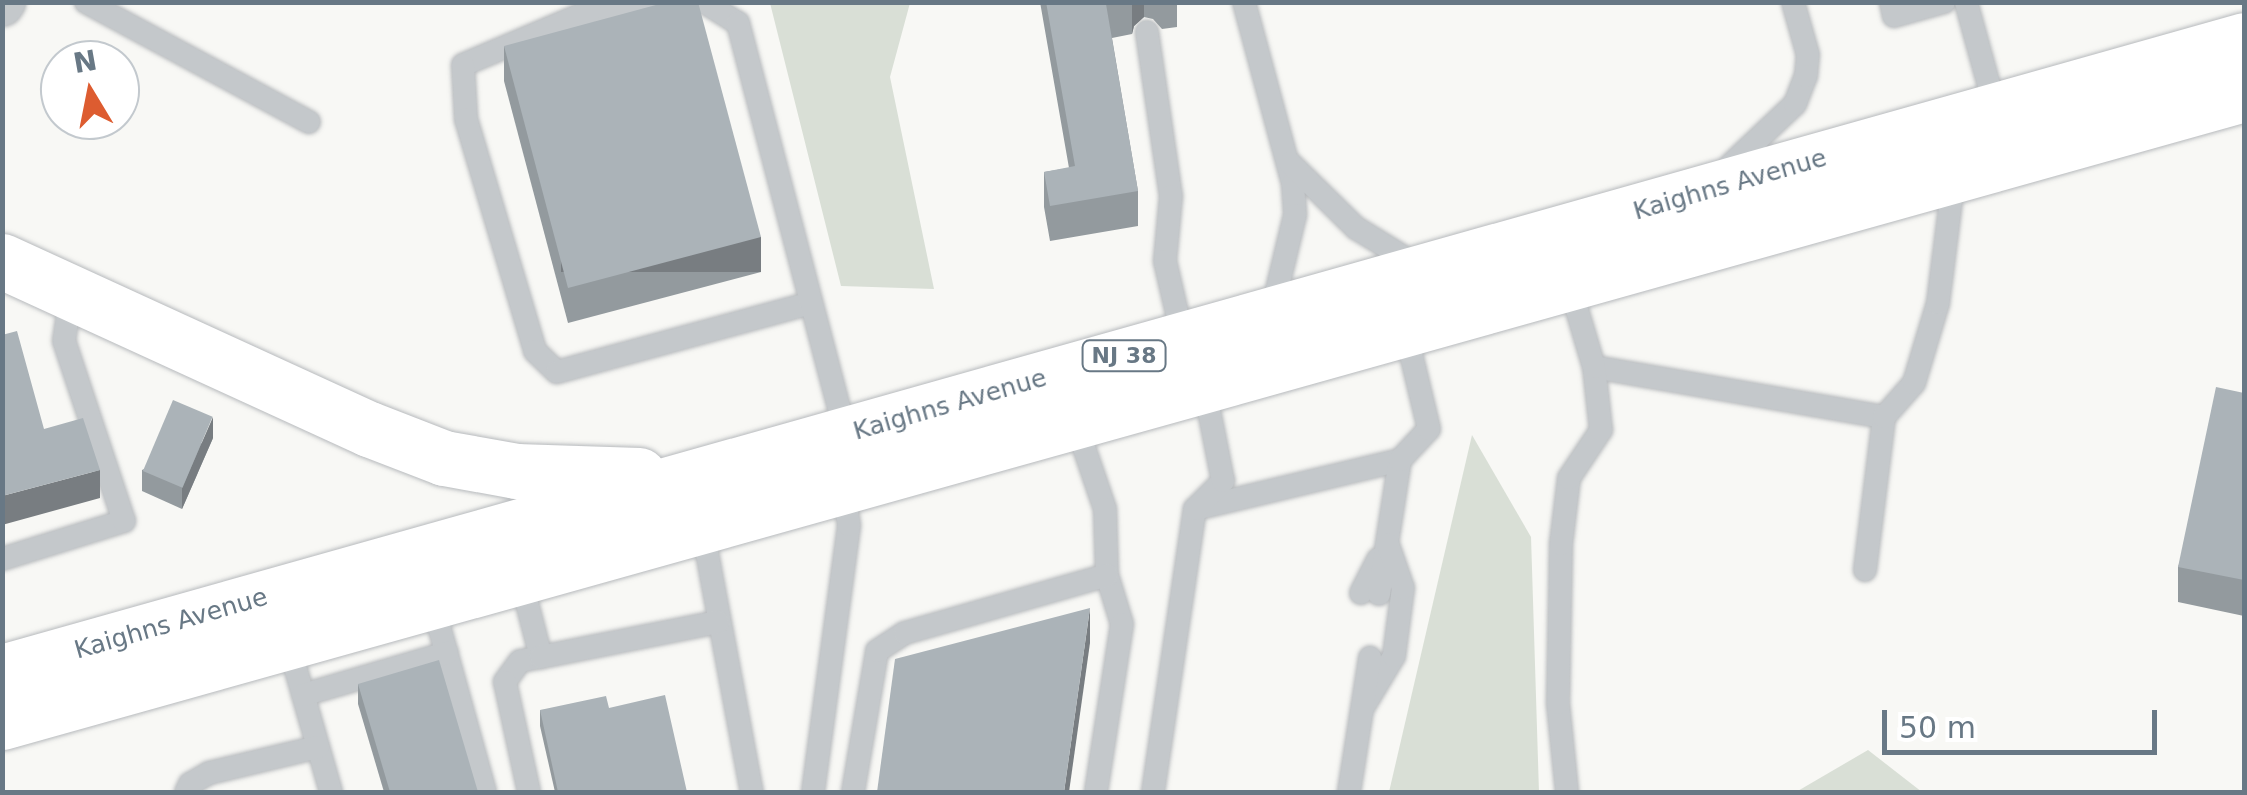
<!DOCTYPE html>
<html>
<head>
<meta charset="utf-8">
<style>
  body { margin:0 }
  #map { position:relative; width:2247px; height:795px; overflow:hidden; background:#f8f8f5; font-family:"DejaVu Sans",sans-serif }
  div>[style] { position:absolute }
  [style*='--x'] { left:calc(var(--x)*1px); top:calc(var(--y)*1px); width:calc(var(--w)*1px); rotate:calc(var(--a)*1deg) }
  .green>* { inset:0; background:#d9dfd6 }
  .roads { filter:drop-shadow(0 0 2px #b7babd) drop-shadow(0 0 2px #b7babd) }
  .lane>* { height:22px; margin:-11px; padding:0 11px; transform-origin:11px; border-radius:11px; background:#c4c8cb }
  .street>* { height:42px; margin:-21px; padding:0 21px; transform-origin:21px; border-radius:21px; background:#c4c8cb }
  .highway>* { height:55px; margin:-27.5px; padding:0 27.5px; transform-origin:27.5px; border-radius:27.5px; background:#fff }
  .wall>* { inset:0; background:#939a9e }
  .shaded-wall>* { inset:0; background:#787d81; transform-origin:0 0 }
  .building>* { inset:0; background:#abb3b8; transform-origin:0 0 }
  span { translate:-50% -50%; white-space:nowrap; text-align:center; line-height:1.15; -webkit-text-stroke:10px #fff; paint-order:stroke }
  .shield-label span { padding:2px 8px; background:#fff; border:2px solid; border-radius:8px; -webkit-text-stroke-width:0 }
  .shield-label { font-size:22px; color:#687885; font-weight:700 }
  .street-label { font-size:25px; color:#687885 }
  .frame { position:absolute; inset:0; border:5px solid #687885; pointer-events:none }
  .north { position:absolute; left:40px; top:40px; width:100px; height:100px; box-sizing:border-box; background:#fff; border:2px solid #c3c9ce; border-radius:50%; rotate:350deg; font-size:28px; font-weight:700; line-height:40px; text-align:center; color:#687885 }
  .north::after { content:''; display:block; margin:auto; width:35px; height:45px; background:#dd5c30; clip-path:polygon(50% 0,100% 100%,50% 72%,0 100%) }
  .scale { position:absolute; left:1882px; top:710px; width:275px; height:45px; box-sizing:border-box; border:5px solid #687885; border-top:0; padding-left:12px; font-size:30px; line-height:35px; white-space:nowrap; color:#687885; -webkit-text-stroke:8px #fff; paint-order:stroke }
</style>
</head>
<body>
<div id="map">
  <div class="green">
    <div style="clip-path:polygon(770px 3px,910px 3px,890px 77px,934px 289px,841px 286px)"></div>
    <div style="clip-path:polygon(1472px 435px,1531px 537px,1539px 792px,1389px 792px)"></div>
    <div style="clip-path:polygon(1868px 750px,1922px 792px,1796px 792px)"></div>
  </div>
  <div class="roads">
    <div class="lane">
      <div style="--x:86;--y:2;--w:253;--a:28.3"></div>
      <div style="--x:681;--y:2;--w:91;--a:174.4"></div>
      <div style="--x:590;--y:11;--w:138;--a:157"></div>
      <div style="--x:463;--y:65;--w:54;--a:86.8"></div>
      <div style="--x:466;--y:119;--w:242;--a:73.4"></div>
      <div style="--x:535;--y:351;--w:30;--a:44"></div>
      <div style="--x:557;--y:372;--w:263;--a:-15.2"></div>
      <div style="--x:704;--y:2;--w:40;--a:32"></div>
      <div style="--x:738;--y:23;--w:425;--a:75.3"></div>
      <div style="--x:1244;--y:2;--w:188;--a:74.9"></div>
      <div style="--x:1293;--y:184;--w:31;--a:86"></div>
      <div style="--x:1295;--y:215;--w:99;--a:103.5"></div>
      <div style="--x:1891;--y:2;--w:14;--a:78"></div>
      <div style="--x:1894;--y:16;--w:52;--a:-15.6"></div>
      <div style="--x:1966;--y:2;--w:113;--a:74.6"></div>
      <div style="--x:1147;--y:32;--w:166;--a:81.7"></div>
      <div style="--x:1171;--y:196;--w:65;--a:95.3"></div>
      <div style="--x:1165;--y:261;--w:80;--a:77"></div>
      <div style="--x:1290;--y:163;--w:93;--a:44.6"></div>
      <div style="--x:1356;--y:228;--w:75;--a:31.4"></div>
      <div style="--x:1722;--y:173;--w:100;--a:-43.4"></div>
      <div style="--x:1795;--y:104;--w:30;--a:-69"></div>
      <div style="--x:1806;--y:76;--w:21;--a:-85"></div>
      <div style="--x:1808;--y:55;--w:55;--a:-105.8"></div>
      <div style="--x:1594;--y:367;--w:294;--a:9.8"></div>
      <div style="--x:1075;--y:421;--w:93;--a:71.2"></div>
      <div style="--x:1105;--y:509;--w:66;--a:88.3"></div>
      <div style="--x:1107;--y:575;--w:51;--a:73"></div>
      <div style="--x:1122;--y:624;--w:170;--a:98.8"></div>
      <div style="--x:1195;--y:509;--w:211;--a:-13.4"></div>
      <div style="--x:702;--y:526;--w:271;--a:79.4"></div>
      <div style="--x:2;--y:559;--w:128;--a:-17.3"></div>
      <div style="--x:124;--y:521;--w:190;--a:-108.4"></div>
      <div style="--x:64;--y:341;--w:48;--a:-81.5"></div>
      <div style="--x:1865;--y:570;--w:154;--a:-82.9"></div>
      <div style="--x:1884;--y:417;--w:45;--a:-48.6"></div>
      <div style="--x:1914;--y:383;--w:84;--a:-73.3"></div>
      <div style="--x:1938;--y:303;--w:128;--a:-82.8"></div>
      <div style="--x:520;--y:576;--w:84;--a:75.5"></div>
      <div style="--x:541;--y:657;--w:21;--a:169"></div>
      <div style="--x:520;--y:661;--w:26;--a:126"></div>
      <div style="--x:505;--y:682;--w:113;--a:77.7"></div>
      <div style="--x:1361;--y:593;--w:38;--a:-63"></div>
      <div style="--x:1379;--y:594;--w:136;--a:-81.1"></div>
      <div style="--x:1400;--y:460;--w:42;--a:-46.9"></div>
      <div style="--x:1429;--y:429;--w:103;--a:-103.5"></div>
      <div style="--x:432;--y:601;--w:198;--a:74.5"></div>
      <div style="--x:288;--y:642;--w:156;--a:74"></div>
      <div style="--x:541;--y:657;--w:180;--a:-11.2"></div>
      <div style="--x:303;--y:695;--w:150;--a:-16.3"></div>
      <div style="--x:1362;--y:709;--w:62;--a:-58.9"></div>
      <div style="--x:1394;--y:656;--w:69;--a:-82.5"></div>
      <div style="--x:1403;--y:588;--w:46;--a:-109.2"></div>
      <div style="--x:186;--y:792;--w:9;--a:-63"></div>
      <div style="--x:190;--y:784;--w:22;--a:-30"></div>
      <div style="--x:209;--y:773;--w:112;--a:-13.4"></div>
      <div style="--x:813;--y:792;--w:269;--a:-82.3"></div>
      <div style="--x:849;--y:525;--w:38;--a:-99"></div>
      <div style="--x:853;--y:792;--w:143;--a:-80.3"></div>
      <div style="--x:877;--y:651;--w:33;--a:-33"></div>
      <div style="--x:905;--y:633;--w:210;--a:-16"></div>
      <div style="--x:1153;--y:792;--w:286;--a:-81.6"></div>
      <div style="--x:1195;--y:509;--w:40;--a:-45"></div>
      <div style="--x:1223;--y:481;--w:98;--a:-101.2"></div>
      <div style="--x:1349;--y:792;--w:136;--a:-81.1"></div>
      <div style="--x:1567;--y:792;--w:89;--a:-95.8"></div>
      <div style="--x:1558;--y:703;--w:159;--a:-88.9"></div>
      <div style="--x:1561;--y:544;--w:66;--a:-83.1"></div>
      <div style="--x:1569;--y:478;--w:58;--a:-56.3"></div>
      <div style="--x:1601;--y:430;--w:63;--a:-96.3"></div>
      <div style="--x:1594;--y:367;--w:88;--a:-106.6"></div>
    </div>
    <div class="street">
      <div style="--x:2;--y:5;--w:4;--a:-56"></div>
    </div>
    <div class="highway">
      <div style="--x:2;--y:261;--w:404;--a:24.6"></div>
      <div style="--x:369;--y:429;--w:80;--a:21.1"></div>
      <div style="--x:444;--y:458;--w:73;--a:10.2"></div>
      <div style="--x:516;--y:471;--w:123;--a:1.9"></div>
      <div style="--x:2;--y:672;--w:2329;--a:-15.74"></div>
      <div style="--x:2;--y:722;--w:2328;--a:-15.65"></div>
    </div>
  </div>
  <div class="wall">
    <div style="clip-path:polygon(1040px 2px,1177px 2px,1177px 27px,1162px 29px,1153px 19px,1144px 17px,1134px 26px,1132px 34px,1112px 38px,1138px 191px,1138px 226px,1050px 241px,1044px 207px,1044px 172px,1069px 168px)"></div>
    <div style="clip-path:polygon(504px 46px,761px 272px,568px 323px,504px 81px)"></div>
    <div style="clip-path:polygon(2244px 393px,2244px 616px,2178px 602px,2178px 567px)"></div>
    <div style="clip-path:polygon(213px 438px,182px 509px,142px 491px,142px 470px)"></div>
    <div style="clip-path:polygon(358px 684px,478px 792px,384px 792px,358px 704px)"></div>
    <div style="clip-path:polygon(609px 708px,687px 792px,555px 792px,540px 726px,540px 710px)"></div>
  </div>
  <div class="shaded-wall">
    <div style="clip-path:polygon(1132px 2px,1144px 2px,1144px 17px,1134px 26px,1132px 34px)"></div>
    <div style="left:761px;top:237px;width:35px;height:200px;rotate:90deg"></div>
    <div style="clip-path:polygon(213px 417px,213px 438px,182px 509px,182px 488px)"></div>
    <div style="clip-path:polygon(100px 470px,100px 498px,2px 525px,2px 496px)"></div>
    <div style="clip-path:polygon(1090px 608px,1090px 643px,1069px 792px,1064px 792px)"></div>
  </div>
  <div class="building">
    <div style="clip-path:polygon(667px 2px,698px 2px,761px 237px,568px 288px,504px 46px)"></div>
    <div style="clip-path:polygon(1046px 2px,1114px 2px,1106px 4px,1138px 191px,1050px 206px,1044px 172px,1075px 166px)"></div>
    <div style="clip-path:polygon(17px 331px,44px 429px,83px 418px,100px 470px,2px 496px,2px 335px)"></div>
    <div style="clip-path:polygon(2216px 387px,2244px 393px,2244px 580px,2178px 567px)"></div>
    <div style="left:173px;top:400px;width:43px;height:77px;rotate:23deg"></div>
    <div style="clip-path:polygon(1090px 608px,1064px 792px,877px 792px,895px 659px)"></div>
    <div style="clip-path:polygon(439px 660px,478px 792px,390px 792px,358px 684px)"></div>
    <div style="clip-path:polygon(665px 695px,687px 792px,558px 792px,540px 710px,606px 696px,609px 708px)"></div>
  </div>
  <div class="shield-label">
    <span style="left:1124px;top:356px">NJ 38</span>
  </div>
  <div class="street-label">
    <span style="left:1730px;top:185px;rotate:-16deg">Kaighns Avenue</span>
    <span style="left:950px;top:405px;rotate:-16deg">Kaighns Avenue</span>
    <span style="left:171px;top:624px;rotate:-16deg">Kaighns Avenue</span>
  </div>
  <div class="frame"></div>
  <div class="north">N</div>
  <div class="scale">50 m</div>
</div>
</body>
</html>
